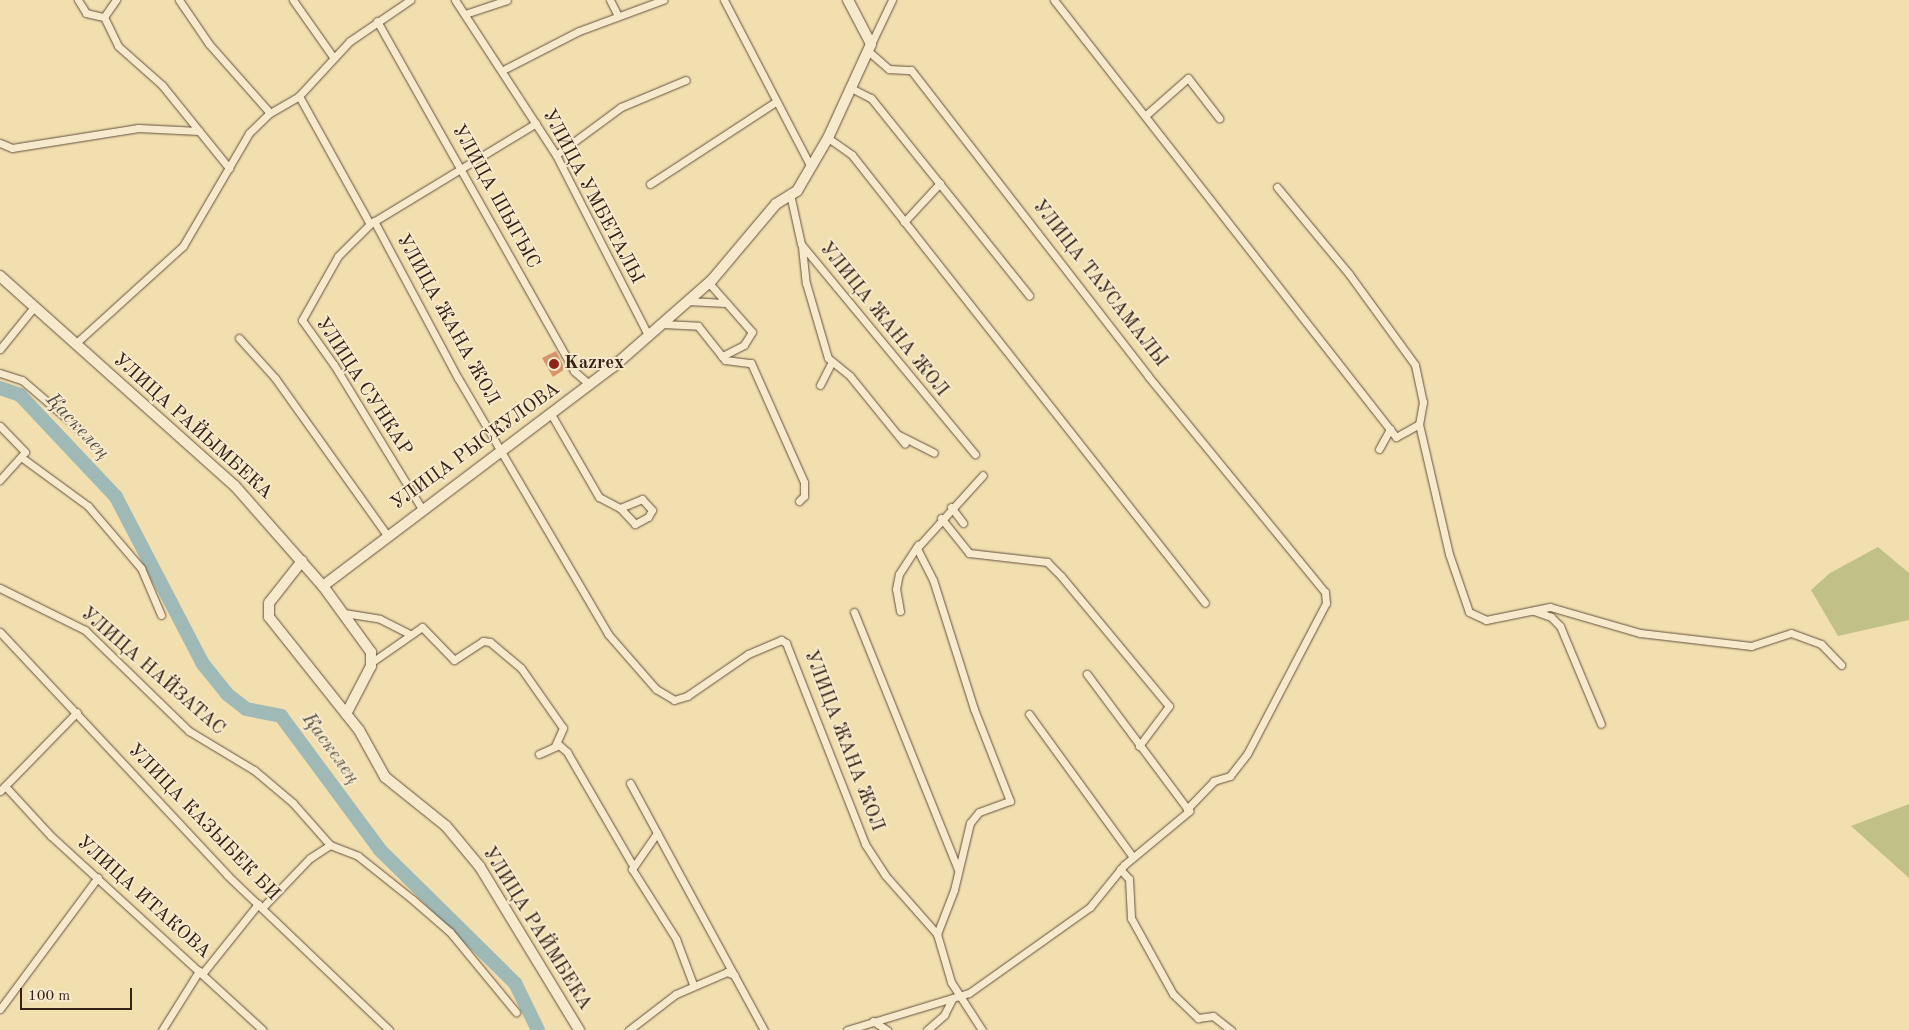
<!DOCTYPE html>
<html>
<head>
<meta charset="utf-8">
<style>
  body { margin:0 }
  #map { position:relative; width:1909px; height:1030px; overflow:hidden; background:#f2dfb0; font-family:"Old Standard TT",serif }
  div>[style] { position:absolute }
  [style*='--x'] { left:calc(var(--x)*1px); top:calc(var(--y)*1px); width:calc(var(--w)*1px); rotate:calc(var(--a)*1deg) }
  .green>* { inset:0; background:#c1c087 }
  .river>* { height:14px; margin:-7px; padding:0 7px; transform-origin:7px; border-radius:7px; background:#9fbab6 }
  .building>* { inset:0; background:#d4946d }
  .roads { filter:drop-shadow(0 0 1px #65513e) drop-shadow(0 0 1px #65513e) }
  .street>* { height:7px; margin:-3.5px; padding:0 3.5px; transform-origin:3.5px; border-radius:3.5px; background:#f7eacc }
  .secondary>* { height:10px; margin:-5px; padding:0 5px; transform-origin:5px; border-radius:5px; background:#f7eacc }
  .dots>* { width:14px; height:14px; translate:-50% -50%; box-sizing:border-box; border:2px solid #f7eacc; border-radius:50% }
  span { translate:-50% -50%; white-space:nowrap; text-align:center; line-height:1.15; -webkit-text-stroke:4px #f7eacc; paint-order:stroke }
  .street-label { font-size:19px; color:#362218 }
  .poi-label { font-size:19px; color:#362218; font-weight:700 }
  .left { translate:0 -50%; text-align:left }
  .water-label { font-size:20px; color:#565047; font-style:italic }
  .scale { position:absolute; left:20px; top:988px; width:112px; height:22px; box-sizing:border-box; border:2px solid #362218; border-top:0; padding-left:6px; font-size:15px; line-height:18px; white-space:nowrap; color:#362218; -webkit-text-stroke:4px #f7eacc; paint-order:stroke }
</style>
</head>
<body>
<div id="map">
  <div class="green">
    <div style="clip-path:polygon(1878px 547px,1909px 573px,1909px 620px,1838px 636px,1811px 590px,1830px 573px)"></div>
    <div style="clip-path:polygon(1909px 804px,1909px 878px,1851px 826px)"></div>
  </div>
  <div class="river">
    <div style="--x:0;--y:388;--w:21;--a:19"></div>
    <div style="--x:20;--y:395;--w:140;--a:46.7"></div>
    <div style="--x:116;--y:497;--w:188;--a:62.5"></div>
    <div style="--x:203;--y:664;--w:38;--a:51"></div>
    <div style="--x:227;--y:694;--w:24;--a:38"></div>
    <div style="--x:246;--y:709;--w:36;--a:11"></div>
    <div style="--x:281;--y:716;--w:167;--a:53.5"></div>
    <div style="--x:380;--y:850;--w:190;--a:44.6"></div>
    <div style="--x:515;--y:983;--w:52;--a:63.9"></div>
  </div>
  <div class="building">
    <div style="clip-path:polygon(556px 351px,565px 369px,553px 377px,542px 358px)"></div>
  </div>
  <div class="roads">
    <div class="street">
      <div style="--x:78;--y:0;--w:15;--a:58"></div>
      <div style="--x:86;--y:13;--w:18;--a:13"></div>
      <div style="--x:104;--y:17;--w:32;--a:64"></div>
      <div style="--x:118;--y:46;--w:59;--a:41.6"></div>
      <div style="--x:162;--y:85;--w:107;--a:51.1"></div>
      <div style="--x:179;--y:0;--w:53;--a:55.7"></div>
      <div style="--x:209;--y:44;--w:92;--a:48.5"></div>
      <div style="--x:293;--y:0;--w:70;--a:54.9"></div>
      <div style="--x:455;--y:0;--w:185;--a:56.9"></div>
      <div style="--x:556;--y:155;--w:202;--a:62.9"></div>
      <div style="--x:610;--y:0;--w:18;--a:63"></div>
      <div style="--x:724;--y:0;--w:188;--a:62.5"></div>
      <div style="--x:1054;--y:0;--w:555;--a:51.95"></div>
      <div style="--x:1396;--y:437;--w:26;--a:-29"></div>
      <div style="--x:1419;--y:424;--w:133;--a:77"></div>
      <div style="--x:1449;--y:554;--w:61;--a:71"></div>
      <div style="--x:1469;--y:612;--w:19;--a:25"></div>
      <div style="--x:1486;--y:620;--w:65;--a:-11.5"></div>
      <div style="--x:1550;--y:607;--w:94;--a:16.1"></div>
      <div style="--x:1640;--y:633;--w:112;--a:6.7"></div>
      <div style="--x:1751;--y:646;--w:42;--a:-18"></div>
      <div style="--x:1791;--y:633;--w:32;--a:20"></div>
      <div style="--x:1821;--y:644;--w:29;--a:46"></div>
      <div style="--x:465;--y:14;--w:44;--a:-18.4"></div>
      <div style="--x:104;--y:17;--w:21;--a:-55"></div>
      <div style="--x:377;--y:21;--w:402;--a:60.6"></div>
      <div style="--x:574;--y:371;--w:21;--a:41"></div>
      <div style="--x:871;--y:44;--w:49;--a:-64.5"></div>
      <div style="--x:867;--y:50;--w:29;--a:41"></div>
      <div style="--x:889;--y:69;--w:22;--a:3"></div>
      <div style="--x:911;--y:70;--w:387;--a:52.2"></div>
      <div style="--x:1148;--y:376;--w:279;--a:50.7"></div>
      <div style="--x:1325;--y:592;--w:11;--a:85"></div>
      <div style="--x:1326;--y:603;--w:170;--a:117.6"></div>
      <div style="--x:1247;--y:754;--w:28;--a:128"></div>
      <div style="--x:1230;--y:776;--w:17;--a:163"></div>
      <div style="--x:1214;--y:781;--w:39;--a:134"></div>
      <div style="--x:503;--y:70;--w:85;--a:-27.2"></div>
      <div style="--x:579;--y:31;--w:90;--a:-20.3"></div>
      <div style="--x:849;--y:87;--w:25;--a:27"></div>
      <div style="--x:871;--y:98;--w:253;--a:51.3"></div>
      <div style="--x:299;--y:96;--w:146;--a:61"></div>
      <div style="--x:1146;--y:115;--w:56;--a:-41.4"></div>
      <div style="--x:1188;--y:78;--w:51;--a:52.2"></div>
      <div style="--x:828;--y:138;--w:29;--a:35"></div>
      <div style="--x:852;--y:155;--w:570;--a:51.76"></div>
      <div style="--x:0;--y:143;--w:13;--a:23"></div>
      <div style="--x:12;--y:148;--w:128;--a:-9"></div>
      <div style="--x:138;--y:128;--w:61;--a:2.8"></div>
      <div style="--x:556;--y:155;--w:81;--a:-36.4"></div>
      <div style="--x:621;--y:107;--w:70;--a:-22.6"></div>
      <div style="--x:650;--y:184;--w:148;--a:-33.2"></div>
      <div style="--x:1277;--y:187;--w:113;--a:50.4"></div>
      <div style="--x:1349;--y:274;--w:112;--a:54"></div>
      <div style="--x:1415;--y:365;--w:38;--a:78"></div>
      <div style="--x:1423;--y:402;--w:22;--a:100"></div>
      <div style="--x:790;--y:194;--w:51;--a:77.6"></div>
      <div style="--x:801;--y:244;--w:273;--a:50.4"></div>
      <div style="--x:374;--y:221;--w:178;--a:61.9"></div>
      <div style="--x:458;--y:378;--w:297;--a:59.6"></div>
      <div style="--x:608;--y:634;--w:73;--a:48.9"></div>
      <div style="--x:656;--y:689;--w:21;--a:31"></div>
      <div style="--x:674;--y:700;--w:14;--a:-17"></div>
      <div style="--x:687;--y:696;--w:74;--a:-34.5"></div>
      <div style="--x:748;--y:654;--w:36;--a:-23"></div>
      <div style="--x:781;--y:640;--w:6;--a:31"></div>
      <div style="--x:786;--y:643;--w:216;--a:68.5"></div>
      <div style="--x:865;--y:844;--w:37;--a:57"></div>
      <div style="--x:885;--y:875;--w:79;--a:48.6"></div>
      <div style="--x:937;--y:934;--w:47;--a:-68.9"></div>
      <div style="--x:954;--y:890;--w:69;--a:-76.6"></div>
      <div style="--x:970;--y:823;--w:14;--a:-51"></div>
      <div style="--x:979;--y:812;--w:33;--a:-20"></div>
      <div style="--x:1010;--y:801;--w:99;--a:-111.4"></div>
      <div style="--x:974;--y:709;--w:135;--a:-107.6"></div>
      <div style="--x:933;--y:580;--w:36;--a:-117"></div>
      <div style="--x:917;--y:548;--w:98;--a:-47.9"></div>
      <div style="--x:904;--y:222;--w:53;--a:-47.3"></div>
      <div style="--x:802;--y:247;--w:36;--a:84"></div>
      <div style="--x:806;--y:283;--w:78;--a:73.7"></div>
      <div style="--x:828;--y:358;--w:28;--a:39"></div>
      <div style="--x:850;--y:376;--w:87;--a:51"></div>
      <div style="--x:709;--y:283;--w:65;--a:48.7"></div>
      <div style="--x:752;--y:332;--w:15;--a:122"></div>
      <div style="--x:744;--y:345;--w:25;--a:153"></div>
      <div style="--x:687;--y:301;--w:39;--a:3"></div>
      <div style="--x:663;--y:324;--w:35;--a:3"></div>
      <div style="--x:698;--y:326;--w:43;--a:51.5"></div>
      <div style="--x:725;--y:360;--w:26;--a:7"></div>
      <div style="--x:751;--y:363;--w:130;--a:66"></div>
      <div style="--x:804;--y:482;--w:14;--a:90"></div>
      <div style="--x:804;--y:496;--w:7;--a:135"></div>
      <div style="--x:239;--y:338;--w:54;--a:48"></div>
      <div style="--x:275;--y:378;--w:193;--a:54.5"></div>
      <div style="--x:75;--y:344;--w:146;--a:-42.2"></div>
      <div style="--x:183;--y:246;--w:131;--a:-59.7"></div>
      <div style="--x:249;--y:133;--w:29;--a:-44"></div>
      <div style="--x:270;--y:113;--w:34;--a:-30"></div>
      <div style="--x:299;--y:96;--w:75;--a:-47.2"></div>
      <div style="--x:350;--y:41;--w:73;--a:-34.3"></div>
      <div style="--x:0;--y:349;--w:54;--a:-51"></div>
      <div style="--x:0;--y:373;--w:23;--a:18"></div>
      <div style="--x:22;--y:380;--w:75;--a:40.7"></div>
      <div style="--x:820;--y:385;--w:25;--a:-63"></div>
      <div style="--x:551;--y:414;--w:96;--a:60"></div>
      <div style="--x:599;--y:497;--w:24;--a:28"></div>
      <div style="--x:620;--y:508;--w:24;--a:-22"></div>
      <div style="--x:642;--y:499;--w:15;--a:48"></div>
      <div style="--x:652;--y:510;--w:8;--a:120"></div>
      <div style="--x:648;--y:517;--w:15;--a:152"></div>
      <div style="--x:635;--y:524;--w:22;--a:-133"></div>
      <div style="--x:0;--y:426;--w:36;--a:46"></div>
      <div style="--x:25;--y:452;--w:38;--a:132"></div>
      <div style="--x:899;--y:435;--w:39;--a:27"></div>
      <div style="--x:1379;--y:449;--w:23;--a:-61"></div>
      <div style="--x:21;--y:457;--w:83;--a:36.2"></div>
      <div style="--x:88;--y:506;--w:82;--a:49.5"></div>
      <div style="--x:141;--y:568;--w:51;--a:66.9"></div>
      <div style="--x:951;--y:507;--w:20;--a:53"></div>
      <div style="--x:422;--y:509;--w:169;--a:-121.4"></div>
      <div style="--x:334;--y:365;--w:55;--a:-125.4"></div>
      <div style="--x:302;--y:320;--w:73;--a:-60.6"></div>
      <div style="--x:338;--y:256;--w:45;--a:-45"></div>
      <div style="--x:370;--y:224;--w:194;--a:-31.3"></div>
      <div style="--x:941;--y:518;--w:45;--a:51.3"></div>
      <div style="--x:969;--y:553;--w:79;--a:6.6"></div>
      <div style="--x:1047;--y:562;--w:20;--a:45"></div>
      <div style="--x:1061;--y:576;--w:169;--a:50.3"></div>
      <div style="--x:1169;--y:706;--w:50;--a:126.9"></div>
      <div style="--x:0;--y:588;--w:95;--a:26.3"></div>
      <div style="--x:85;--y:630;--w:145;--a:44.2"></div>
      <div style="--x:189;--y:731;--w:76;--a:31"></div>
      <div style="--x:254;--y:770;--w:51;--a:40.2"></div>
      <div style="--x:293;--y:803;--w:56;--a:48.6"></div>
      <div style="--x:330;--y:845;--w:30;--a:21"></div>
      <div style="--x:358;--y:856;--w:69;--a:38.5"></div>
      <div style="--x:412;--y:899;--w:50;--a:41"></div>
      <div style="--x:450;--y:932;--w:104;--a:50.5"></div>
      <div style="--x:900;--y:611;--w:22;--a:-100"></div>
      <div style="--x:896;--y:589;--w:15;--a:-79"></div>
      <div style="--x:899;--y:574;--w:35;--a:-57"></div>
      <div style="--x:1534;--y:611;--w:18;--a:19"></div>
      <div style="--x:1551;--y:617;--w:13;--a:45"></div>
      <div style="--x:1560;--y:626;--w:106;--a:67.3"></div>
      <div style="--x:854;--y:612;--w:277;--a:68"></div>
      <div style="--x:344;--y:613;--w:36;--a:9"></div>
      <div style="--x:380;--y:619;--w:33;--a:27"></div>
      <div style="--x:0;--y:632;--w:333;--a:46.9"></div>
      <div style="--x:227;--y:875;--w:224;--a:43.7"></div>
      <div style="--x:372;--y:662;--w:61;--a:-35"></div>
      <div style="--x:422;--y:627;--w:46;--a:45.9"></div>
      <div style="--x:454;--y:660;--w:35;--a:-33"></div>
      <div style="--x:483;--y:641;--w:7;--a:8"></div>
      <div style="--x:490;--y:642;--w:40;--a:40"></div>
      <div style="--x:521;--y:668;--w:73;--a:55"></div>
      <div style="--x:563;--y:728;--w:20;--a:114"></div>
      <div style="--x:1029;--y:714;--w:177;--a:54"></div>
      <div style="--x:539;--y:754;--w:22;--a:-24"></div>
      <div style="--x:559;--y:745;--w:11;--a:41"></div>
      <div style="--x:567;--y:752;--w:129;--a:59.9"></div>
      <div style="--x:630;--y:783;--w:57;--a:61.6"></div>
      <div style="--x:657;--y:833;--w:44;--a:124.8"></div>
      <div style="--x:632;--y:869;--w:83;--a:57.8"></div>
      <div style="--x:676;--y:939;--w:48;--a:69.3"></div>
      <div style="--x:5;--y:786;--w:68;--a:47.4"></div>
      <div style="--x:51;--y:836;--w:287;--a:42.5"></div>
      <div style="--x:0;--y:791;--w:110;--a:-45.7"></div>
      <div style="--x:657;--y:833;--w:162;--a:61.5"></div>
      <div style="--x:1120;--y:869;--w:13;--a:48"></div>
      <div style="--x:1129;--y:879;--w:39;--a:87"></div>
      <div style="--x:1131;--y:918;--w:87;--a:61.1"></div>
      <div style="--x:1173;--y:994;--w:35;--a:44"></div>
      <div style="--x:1198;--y:1018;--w:15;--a:-8"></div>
      <div style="--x:1213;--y:1016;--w:23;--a:38"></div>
      <div style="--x:262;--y:908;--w:69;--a:-46.2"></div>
      <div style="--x:310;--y:858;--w:24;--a:-33"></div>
      <div style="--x:937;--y:934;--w:50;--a:73.7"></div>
      <div style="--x:951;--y:982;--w:57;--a:57.1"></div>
      <div style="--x:202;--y:974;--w:90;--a:-51.3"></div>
      <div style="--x:0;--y:1009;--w:164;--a:-53.4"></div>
      <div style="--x:873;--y:1021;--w:17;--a:33"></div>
      <div style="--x:162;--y:1030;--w:70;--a:-57.9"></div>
      <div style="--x:629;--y:1030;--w:59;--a:-37.5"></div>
      <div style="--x:676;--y:994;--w:56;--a:-23.3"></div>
      <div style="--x:727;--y:972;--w:8;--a:23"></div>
      <div style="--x:734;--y:975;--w:63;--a:61.4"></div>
      <div style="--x:847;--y:1030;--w:127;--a:-16.9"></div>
      <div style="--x:969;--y:993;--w:148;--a:-35.4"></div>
      <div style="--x:1090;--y:907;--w:54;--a:-51"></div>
      <div style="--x:1124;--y:865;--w:85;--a:-39.7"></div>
      <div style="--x:1189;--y:811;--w:171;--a:-126.7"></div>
      <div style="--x:927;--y:1030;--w:23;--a:-41"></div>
      <div style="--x:944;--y:1015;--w:16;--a:-63"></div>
    </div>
    <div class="secondary">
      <div style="--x:0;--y:276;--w:315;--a:41.8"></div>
      <div style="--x:235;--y:486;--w:133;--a:48.7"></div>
      <div style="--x:323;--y:586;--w:82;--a:54"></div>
      <div style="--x:371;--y:652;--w:14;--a:90"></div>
      <div style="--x:371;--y:666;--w:54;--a:117.5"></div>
      <div style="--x:302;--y:561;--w:53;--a:128.2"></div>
      <div style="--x:269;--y:603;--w:14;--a:90"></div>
      <div style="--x:269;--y:617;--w:144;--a:51.5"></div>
      <div style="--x:359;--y:730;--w:54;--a:61"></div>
      <div style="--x:385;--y:777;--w:78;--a:38.8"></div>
      <div style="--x:446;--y:826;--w:53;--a:50.3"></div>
      <div style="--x:480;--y:867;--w:191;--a:58.7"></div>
      <div style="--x:323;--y:586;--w:363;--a:-37.1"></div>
      <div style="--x:613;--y:367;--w:132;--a:-41.3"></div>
      <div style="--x:712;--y:280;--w:99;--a:-49.9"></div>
      <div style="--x:776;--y:204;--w:25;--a:-32"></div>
      <div style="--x:797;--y:191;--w:61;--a:-59.7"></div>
      <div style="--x:828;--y:138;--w:103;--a:-65.4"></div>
      <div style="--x:871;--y:44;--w:50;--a:-117.6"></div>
    </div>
  </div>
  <div class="dots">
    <div style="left:554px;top:364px;background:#8f2418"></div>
  </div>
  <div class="street-label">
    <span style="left:495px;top:197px;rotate:61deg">УЛИЦА ШЫГЫС</span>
    <span style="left:592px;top:197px;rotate:62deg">УЛИЦА УМБЕТАЛЫ</span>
    <span style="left:1099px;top:284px;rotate:52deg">УЛИЦА ТАУСАМАЛЫ</span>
    <span style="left:447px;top:320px;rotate:61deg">УЛИЦА ЖАНА ЖОЛ</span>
    <span style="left:883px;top:320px;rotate:51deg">УЛИЦА ЖАНА ЖОЛ</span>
    <span style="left:363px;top:387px;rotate:57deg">УЛИЦА СУНКАР</span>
    <span style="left:192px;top:427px;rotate:42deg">УЛИЦА РАЙЫМБЕКА</span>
    <span style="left:476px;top:447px;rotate:-36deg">УЛИЦА РЫСКУЛОВА</span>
    <span style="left:152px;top:672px;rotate:41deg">УЛИЦА НАЙЗАТАС</span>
    <span style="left:843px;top:741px;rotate:69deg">УЛИЦА ЖАНА ЖОЛ</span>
    <span style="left:203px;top:823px;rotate:46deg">УЛИЦА КАЗЫБЕК БИ</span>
    <span style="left:143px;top:898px;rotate:42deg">УЛИЦА ИТАКОВА</span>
    <span style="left:536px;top:929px;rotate:58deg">УЛИЦА РАЙМБЕКА</span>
  </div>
  <div class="poi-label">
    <span class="left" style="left:564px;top:364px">Kazrex</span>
  </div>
  <div class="water-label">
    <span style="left:77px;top:427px;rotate:47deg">Қаскелең</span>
    <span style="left:330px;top:749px;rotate:54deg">Қаскелең</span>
  </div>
  <div class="scale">100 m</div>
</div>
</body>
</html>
